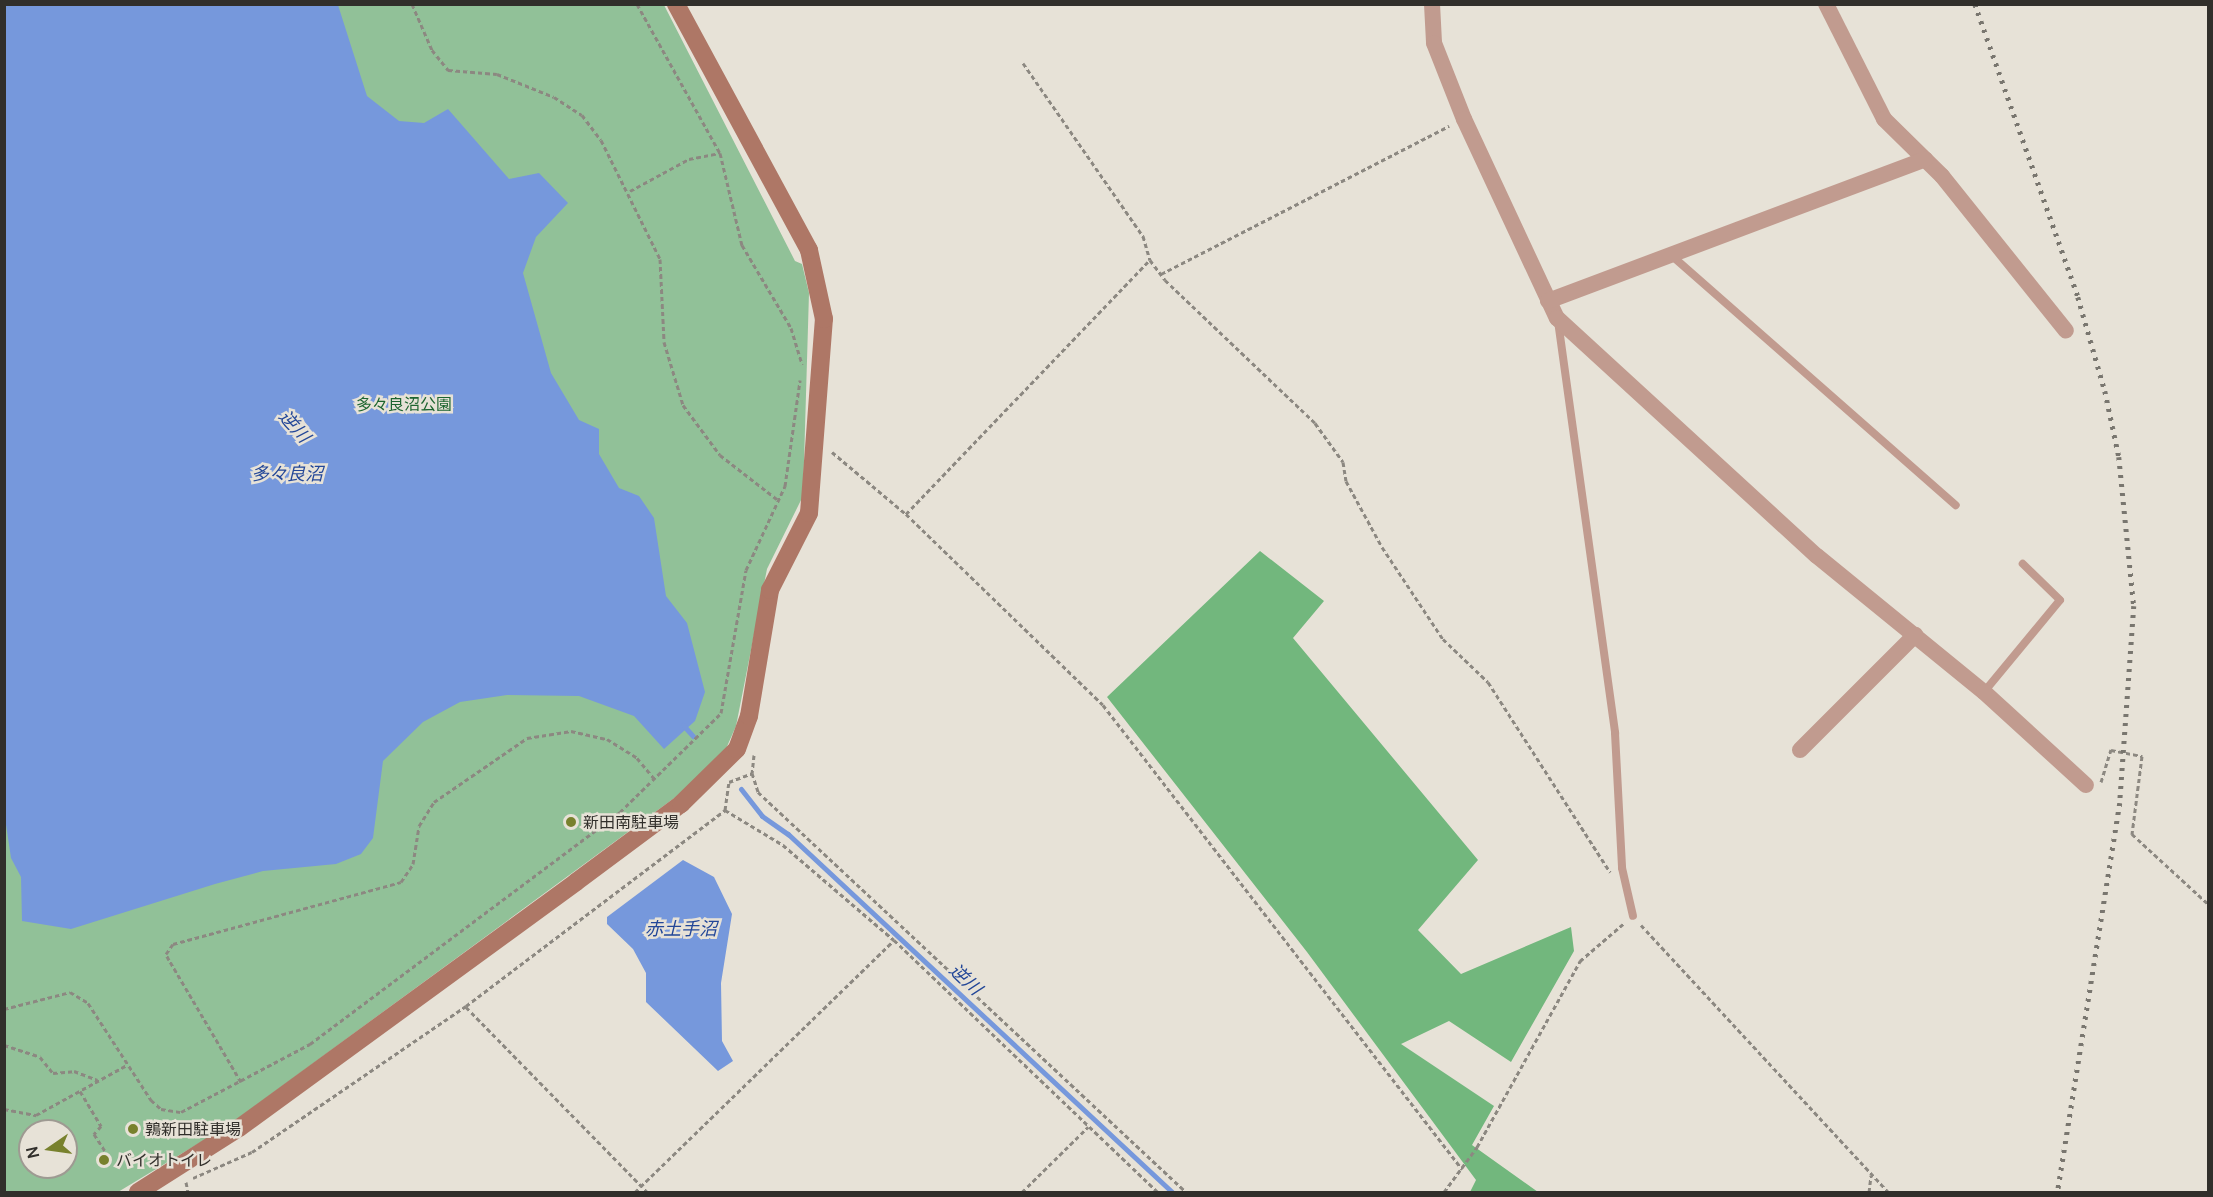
<!DOCTYPE html>
<html>
<head>
<meta charset="utf-8">
<style>
  body { margin:0 }
  #map { position:relative; width:2213px; height:1197px; overflow:hidden; background:#e7e2d7; font-family:Manrope,"Noto Sans JP",sans-serif }
  div>[style] { position:absolute }
  [style*='--x'] { left:calc(var(--x)*1px); top:calc(var(--y)*1px); width:calc(var(--w)*1px); rotate:calc(var(--a)*1deg) }
  .green>* { inset:0; background:#91c198 }
  .forest>* { inset:0; background:#72b77d }
  .water>* { inset:0; background:#7698dc }
  .stream>* { height:5px; margin:-2.5px; padding:0 2.5px; transform-origin:2.5px; border-radius:2.5px; background:#7698dc }
  .path>* { height:3px; margin-top:-1.5px; transform-origin:0; background:repeating-linear-gradient(90deg,#8c8881 0 4.5px,transparent 0 7.5px) }
  .lane>* { height:8px; margin:-4px; padding:0 4px; transform-origin:4px; border-radius:4px; background:#c19b8f }
  .street>* { height:16px; margin:-8px; padding:0 8px; transform-origin:8px; border-radius:8px; background:#c19b8f }
  .secondary>* { height:18px; margin:-9px; padding:0 9px; transform-origin:9px; border-radius:9px; background:#ae7766 }
  .rail>* { height:4.5px; margin-top:-2.25px; transform-origin:0; background:repeating-linear-gradient(90deg,#79766f 0 3px,transparent 0 9px) }
  .dots>* { width:16px; height:16px; translate:-50% -50%; box-sizing:border-box; border:3px solid #e7e2d7; border-radius:50% }
  span { translate:-50% -50%; white-space:nowrap; text-align:center; line-height:1.15; -webkit-text-stroke:5px #e7e2d7; paint-order:stroke }
  .park-label { font-size:16px; color:#1d6530 }
  .poi-label { font-size:16px; color:#312f2b }
  .left { translate:0 -50%; text-align:left }
  .water-label { font-size:18px; color:#234798; font-style:italic }
  .frame { position:absolute; inset:0; border:6px solid #312f2b; pointer-events:none }
  .north { position:absolute; left:18px; top:1119px; width:60px; height:60px; box-sizing:border-box; background:#e7e2d7; border:2px solid #9e9a92; border-radius:50%; rotate:257deg; font-size:16px; font-weight:700; line-height:24px; text-align:center; color:#312f2b }
  .north::after { content:''; display:block; margin:auto; width:21px; height:27px; background:#78812d; clip-path:polygon(50% 0,100% 100%,50% 72%,0 100%) }
</style>
</head>
<body>
<div id="map">
  <div class="green">
    <div style="clip-path:polygon(evenodd,5px 5px,664px 5px,795px 261px,802px 264px,809px 293px,803px 496px,767px 569px,736px 726px,725px 751px,677px 796px,229px 1125px,118px 1192px,5px 1192px,5px 5px,30px 1131px,66px 1131px,66px 1167px,30px 1167px,30px 1131px)"></div>
  </div>
  <div class="forest">
    <div style="clip-path:polygon(1260px 551px,1324px 601px,1293px 638px,1478px 860px,1418px 930px,1461px 974px,1571px 927px,1574px 951px,1511px 1062px,1449px 1021px,1401px 1044px,1494px 1106px,1472px 1145px,1538px 1192px,1470px 1192px,1476px 1180px,1307px 952px,1107px 697px)"></div>
  </div>
  <div class="water">
    <div style="clip-path:polygon(4px 5px,338px 5px,367px 96px,399px 121px,424px 123px,448px 109px,509px 179px,539px 173px,568px 203px,536px 237px,523px 273px,551px 373px,579px 420px,599px 429px,599px 454px,619px 488px,639px 496px,654px 518px,666px 596px,687px 623px,705px 692px,695px 721px,664px 749px,634px 716px,579px 696px,507px 695px,460px 702px,423px 722px,383px 761px,373px 838px,361px 854px,336px 864px,263px 871px,215px 884px,71px 929px,22px 921px,21px 877px,11px 858px,4px 811px)"></div>
    <div style="clip-path:polygon(683px 860px,714px 877px,732px 914px,721px 983px,722px 1041px,733px 1061px,718px 1071px,646px 1002px,646px 973px,633px 949px,607px 924px,607px 917px)"></div>
  </div>
  <div class="stream">
    <div style="--x:683;--y:725;--w:15;--a:48"></div>
    <div style="--x:741;--y:789;--w:34;--a:52"></div>
    <div style="--x:762;--y:816;--w:32;--a:35"></div>
    <div style="--x:788;--y:834;--w:525;--a:42.99"></div>
  </div>
  <div class="path">
    <div style="--x:412;--y:4;--w:50;--a:66.5"></div>
    <div style="--x:432;--y:50;--w:26;--a:51"></div>
    <div style="--x:448;--y:70;--w:49;--a:4.7"></div>
    <div style="--x:497;--y:74;--w:61;--a:22"></div>
    <div style="--x:554;--y:97;--w:33;--a:33"></div>
    <div style="--x:582;--y:115;--w:31;--a:53"></div>
    <div style="--x:601;--y:140;--w:133;--a:63.6"></div>
    <div style="--x:660;--y:259;--w:83;--a:87.2"></div>
    <div style="--x:664;--y:342;--w:66;--a:73.2"></div>
    <div style="--x:683;--y:405;--w:62;--a:53.5"></div>
    <div style="--x:720;--y:455;--w:73;--a:37.8"></div>
    <div style="--x:637;--y:4;--w:171;--a:60.9"></div>
    <div style="--x:720;--y:153;--w:95;--a:76.6"></div>
    <div style="--x:742;--y:245;--w:96;--a:59.4"></div>
    <div style="--x:791;--y:328;--w:38;--a:73"></div>
    <div style="--x:1023;--y:63;--w:211;--a:55.3"></div>
    <div style="--x:1143;--y:236;--w:25;--a:74"></div>
    <div style="--x:1150;--y:260;--w:25;--a:53"></div>
    <div style="--x:1165;--y:280;--w:207;--a:43.6"></div>
    <div style="--x:1315;--y:423;--w:48;--a:54.3"></div>
    <div style="--x:1343;--y:462;--w:19;--a:81"></div>
    <div style="--x:1346;--y:481;--w:75;--a:61.4"></div>
    <div style="--x:1382;--y:547;--w:110;--a:56.5"></div>
    <div style="--x:1443;--y:639;--w:62;--a:43.7"></div>
    <div style="--x:1488;--y:682;--w:226;--a:57.3"></div>
    <div style="--x:630;--y:191;--w:67;--a:-28.5"></div>
    <div style="--x:689;--y:159;--w:32;--a:-11"></div>
    <div style="--x:1161;--y:274;--w:324;--a:-27.2"></div>
    <div style="--x:832;--y:452;--w:97;--a:40"></div>
    <div style="--x:906;--y:514;--w:274;--a:44.1"></div>
    <div style="--x:1103;--y:705;--w:587;--a:52.27"></div>
    <div style="--x:906;--y:514;--w:352;--a:-46.2"></div>
    <div style="--x:754;--y:755;--w:18;--a:96"></div>
    <div style="--x:752;--y:773;--w:20;--a:72"></div>
    <div style="--x:758;--y:792;--w:586;--a:43.06"></div>
    <div style="--x:2101;--y:782;--w:34;--a:-73"></div>
    <div style="--x:2111;--y:750;--w:32;--a:11"></div>
    <div style="--x:2142;--y:756;--w:79;--a:97.3"></div>
    <div style="--x:2132;--y:834;--w:103;--a:42.6"></div>
    <div style="--x:725;--y:810;--w:68;--a:31.1"></div>
    <div style="--x:783;--y:845;--w:146;--a:40.6"></div>
    <div style="--x:894;--y:940;--w:365;--a:43.7"></div>
    <div style="--x:1641;--y:925;--w:364;--a:47.2"></div>
    <div style="--x:466;--y:1007;--w:259;--a:45.6"></div>
    <div style="--x:4;--y:1009;--w:68;--a:-14.4"></div>
    <div style="--x:70;--y:992;--w:21;--a:31"></div>
    <div style="--x:88;--y:1003;--w:116;--a:57"></div>
    <div style="--x:151;--y:1100;--w:13;--a:42"></div>
    <div style="--x:161;--y:1109;--w:20;--a:9"></div>
    <div style="--x:181;--y:1112;--w:146;--a:-27.8"></div>
    <div style="--x:310;--y:1044;--w:387;--a:-36.8"></div>
    <div style="--x:620;--y:812;--w:141;--a:-44.4"></div>
    <div style="--x:721;--y:713;--w:145;--a:-80.1"></div>
    <div style="--x:746;--y:570;--w:93;--a:-65.1"></div>
    <div style="--x:785;--y:486;--w:107;--a:-81.9"></div>
    <div style="--x:4;--y:1045;--w:38;--a:18"></div>
    <div style="--x:40;--y:1057;--w:21;--a:51"></div>
    <div style="--x:53;--y:1073;--w:21;--a:-5"></div>
    <div style="--x:74;--y:1071;--w:25;--a:21"></div>
    <div style="--x:241;--y:1082;--w:142;--a:-120.5"></div>
    <div style="--x:169;--y:960;--w:7;--a:-117"></div>
    <div style="--x:166;--y:954;--w:12;--a:-55"></div>
    <div style="--x:173;--y:944;--w:236;--a:-15.2"></div>
    <div style="--x:401;--y:882;--w:22;--a:-56"></div>
    <div style="--x:413;--y:864;--w:38;--a:-81"></div>
    <div style="--x:419;--y:826;--w:28;--a:-58"></div>
    <div style="--x:434;--y:802;--w:113;--a:-34.5"></div>
    <div style="--x:527;--y:738;--w:45;--a:-9"></div>
    <div style="--x:571;--y:731;--w:37;--a:13"></div>
    <div style="--x:607;--y:739;--w:36;--a:32"></div>
    <div style="--x:637;--y:758;--w:26;--a:50"></div>
    <div style="--x:80;--y:1091;--w:41;--a:59"></div>
    <div style="--x:101;--y:1126;--w:11;--a:131"></div>
    <div style="--x:94;--y:1134;--w:20;--a:57"></div>
    <div style="--x:4;--y:1109;--w:33;--a:11"></div>
    <div style="--x:36;--y:1115;--w:104;--a:-28.8"></div>
    <div style="--x:193;--y:1178;--w:64;--a:-23.8"></div>
    <div style="--x:252;--y:1152;--w:259;--a:-34.3"></div>
    <div style="--x:466;--y:1006;--w:325;--a:-37.1"></div>
    <div style="--x:725;--y:810;--w:28;--a:-82"></div>
    <div style="--x:729;--y:782;--w:25;--a:-21"></div>
    <div style="--x:186;--y:1182;--w:10;--a:79"></div>
    <div style="--x:635;--y:1192;--w:361;--a:-44.2"></div>
    <div style="--x:1022;--y:1192;--w:93;--a:-44.6"></div>
    <div style="--x:1444;--y:1192;--w:56;--a:-53.7"></div>
    <div style="--x:1477;--y:1147;--w:213;--a:-61"></div>
    <div style="--x:1580;--y:961;--w:57;--a:-40.7"></div>
    <div style="--x:1869;--y:1192;--w:17;--a:-83"></div>
  </div>
  <div class="lane">
    <div style="--x:1671;--y:255;--w:379;--a:41.3"></div>
    <div style="--x:1558;--y:321;--w:416;--a:82.1"></div>
    <div style="--x:1615;--y:733;--w:135;--a:87"></div>
    <div style="--x:1622;--y:868;--w:49;--a:77.1"></div>
    <div style="--x:1984;--y:692;--w:119;--a:-50.4"></div>
    <div style="--x:2060;--y:600;--w:52;--a:-135.8"></div>
  </div>
  <div class="street">
    <div style="--x:1432;--y:4;--w:39;--a:87"></div>
    <div style="--x:1434;--y:43;--w:82;--a:68.5"></div>
    <div style="--x:1464;--y:119;--w:220;--a:65"></div>
    <div style="--x:1557;--y:318;--w:352;--a:42.5"></div>
    <div style="--x:1817;--y:556;--w:215;--a:39.2"></div>
    <div style="--x:1984;--y:692;--w:138;--a:42.4"></div>
    <div style="--x:1826;--y:4;--w:129;--a:63.2"></div>
    <div style="--x:1884;--y:119;--w:81;--a:44.5"></div>
    <div style="--x:1942;--y:176;--w:198;--a:51.3"></div>
    <div style="--x:1548;--y:301;--w:403;--a:-20.6"></div>
    <div style="--x:1800;--y:750;--w:163;--a:-45"></div>
  </div>
  <div class="secondary">
    <div style="--x:138;--y:1192;--w:120;--a:-32.4"></div>
    <div style="--x:239;--y:1128;--w:417;--a:-36.1"></div>
    <div style="--x:576;--y:882;--w:131;--a:-36.6"></div>
    <div style="--x:681;--y:804;--w:78;--a:-44.5"></div>
    <div style="--x:737;--y:749;--w:35;--a:-70"></div>
    <div style="--x:749;--y:716;--w:128;--a:-80.5"></div>
    <div style="--x:770;--y:590;--w:86;--a:-63.1"></div>
    <div style="--x:809;--y:513;--w:195;--a:-85.6"></div>
    <div style="--x:824;--y:319;--w:71;--a:-102.3"></div>
    <div style="--x:809;--y:250;--w:280;--a:-118.4"></div>
  </div>
  <div class="rail">
    <div style="--x:1975;--y:4;--w:311;--a:70.6"></div>
    <div style="--x:2078;--y:297;--w:98;--a:74"></div>
    <div style="--x:2105;--y:391;--w:67;--a:78"></div>
    <div style="--x:2119;--y:457;--w:150;--a:84.3"></div>
    <div style="--x:2134;--y:606;--w:197;--a:94.1"></div>
    <div style="--x:2120;--y:803;--w:394;--a:99.1"></div>
  </div>
  <div class="dots">
    <div style="left:571px;top:822px;background:#78812d"></div>
    <div style="left:133px;top:1129px;background:#78812d"></div>
    <div style="left:104px;top:1160px;background:#78812d"></div>
  </div>
  <div class="park-label">
    <span style="left:404px;top:404px">多々良沼公園</span>
  </div>
  <div class="poi-label">
    <span class="left" style="left:583px;top:822px">新田南駐車場</span>
    <span class="left" style="left:145px;top:1129px">鶉新田駐車場</span>
    <span class="left" style="left:116px;top:1160px">バイオトイレ</span>
  </div>
  <div class="water-label">
    <span style="left:295px;top:426px;rotate:48deg">逆川</span>
    <span style="left:287px;top:473px">多々良沼</span>
    <span style="left:681px;top:928px">赤土手沼</span>
    <span style="left:966px;top:979px;rotate:43deg">逆川</span>
  </div>
  <div class="frame"></div>
  <div class="north">N</div>
</div>
</body>
</html>
